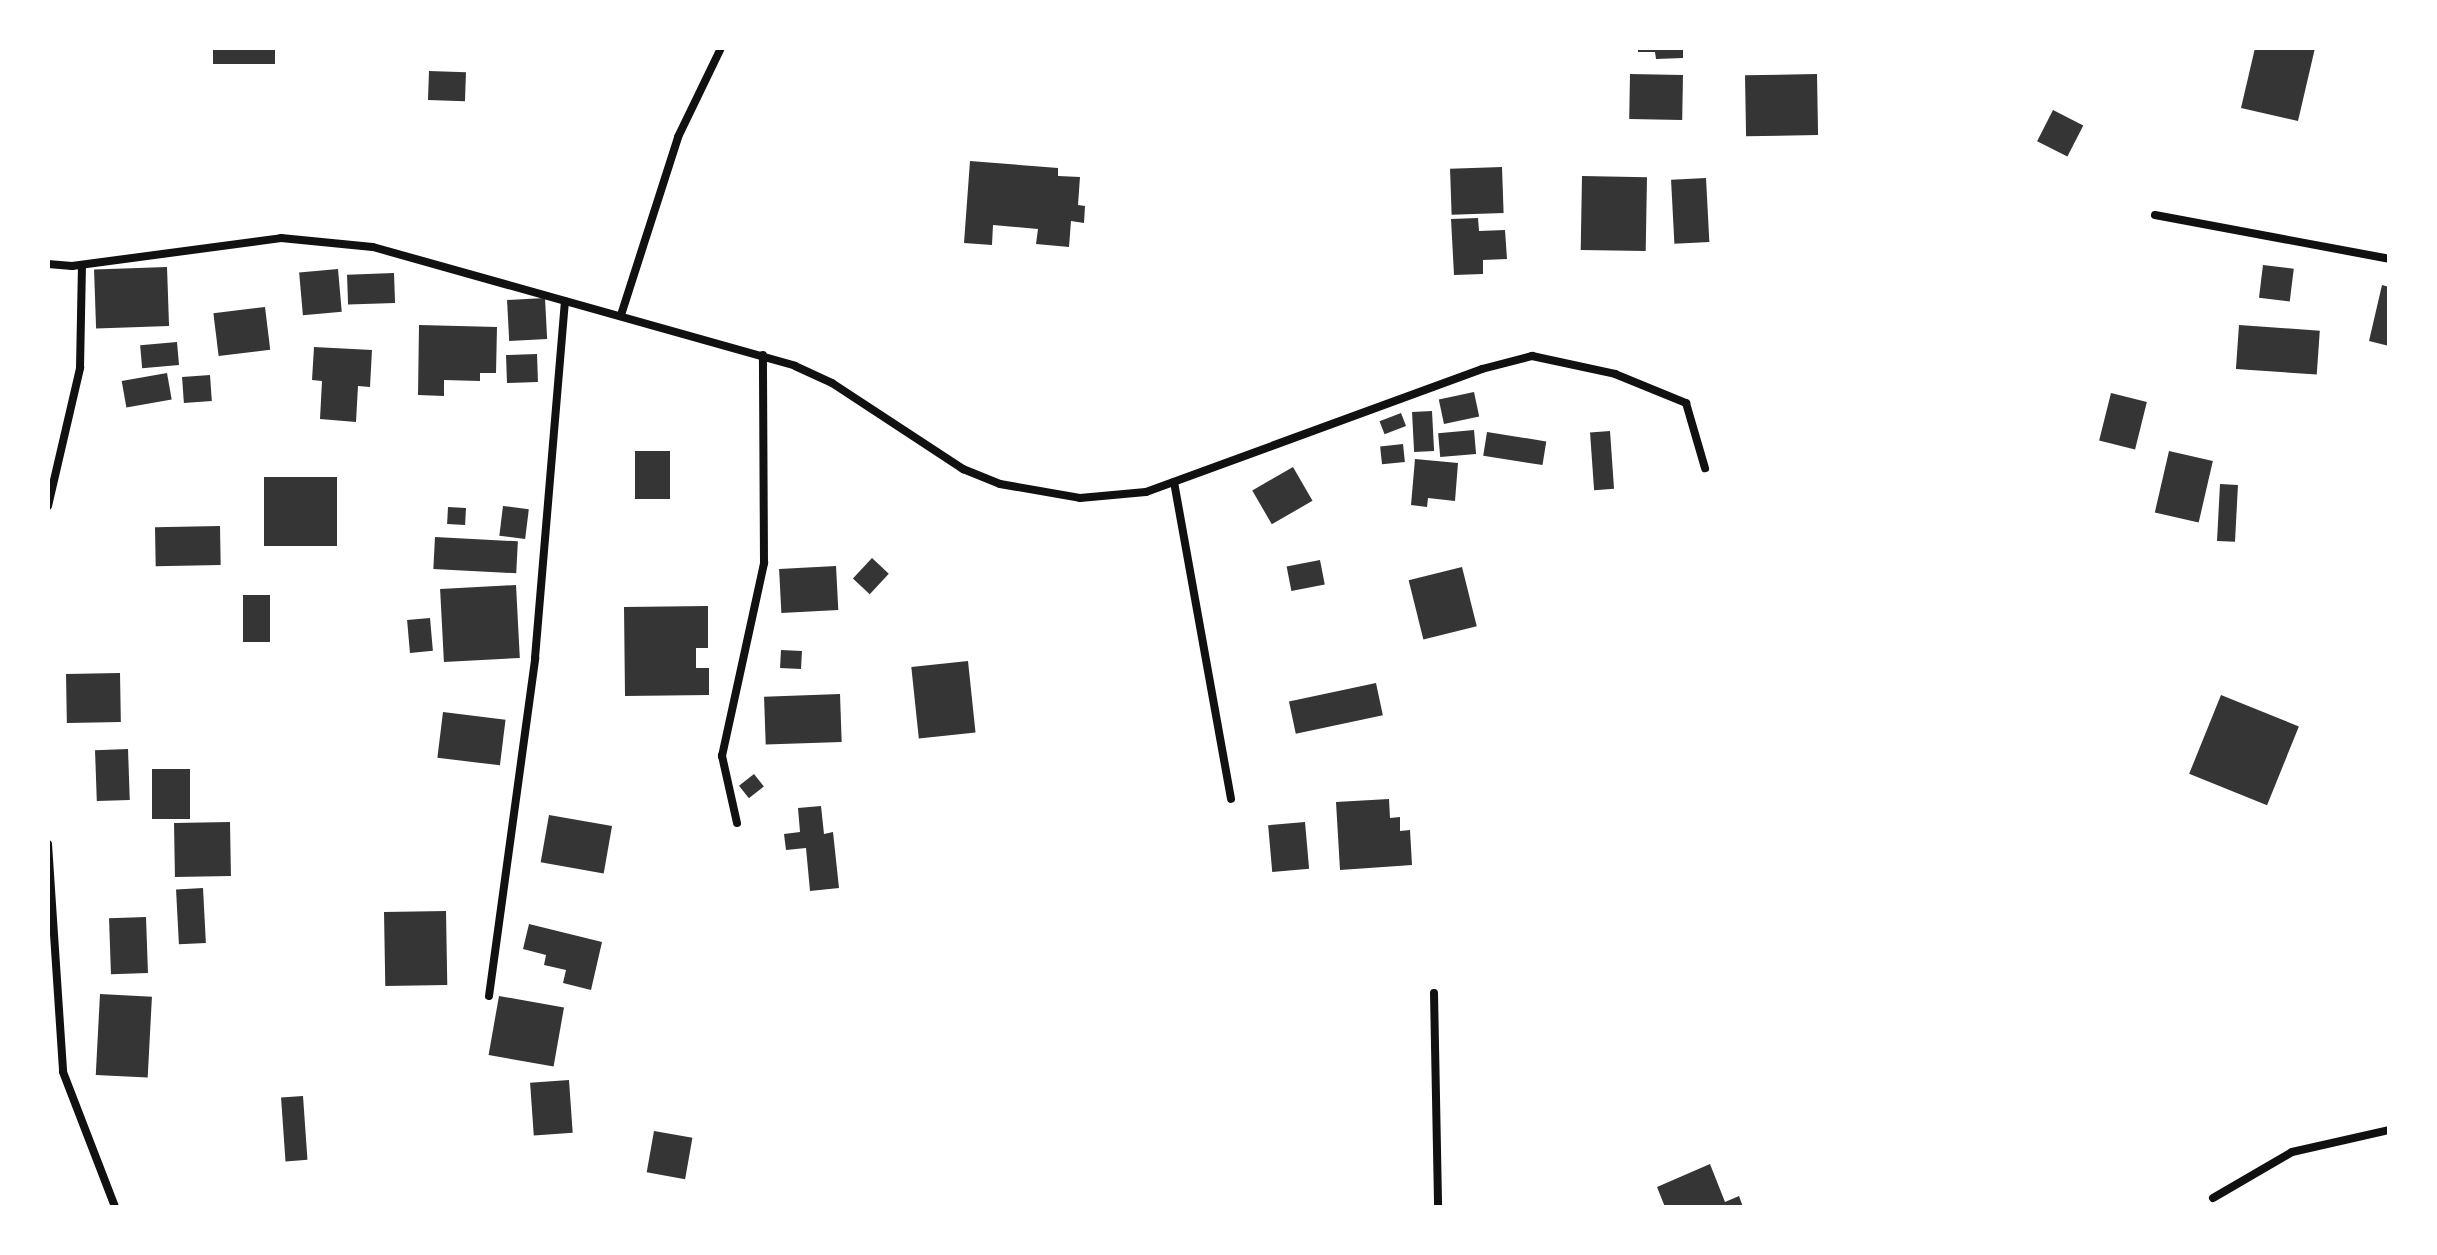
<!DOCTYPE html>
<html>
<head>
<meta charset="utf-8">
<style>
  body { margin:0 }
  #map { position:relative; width:2437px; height:1255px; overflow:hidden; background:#fff; font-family:Arial,sans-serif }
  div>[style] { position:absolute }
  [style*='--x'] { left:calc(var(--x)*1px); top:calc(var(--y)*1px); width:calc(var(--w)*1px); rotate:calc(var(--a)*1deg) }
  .building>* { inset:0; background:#353535; transform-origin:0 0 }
  .minor>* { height:8px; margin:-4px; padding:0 4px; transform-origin:4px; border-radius:4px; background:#111 }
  span { translate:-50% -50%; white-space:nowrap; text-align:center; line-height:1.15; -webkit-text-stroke:8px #fff; paint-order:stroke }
  .frame { position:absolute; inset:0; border:50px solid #fff; pointer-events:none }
</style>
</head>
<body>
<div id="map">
  <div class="building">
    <div style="left:213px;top:48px;width:62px;height:16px"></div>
    <div style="clip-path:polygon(1638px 48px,1683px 48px,1683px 58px,1656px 59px,1655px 52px,1638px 52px)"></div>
    <div style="clip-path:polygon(2255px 48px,2315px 48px,2298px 121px,2241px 108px)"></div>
    <div style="left:429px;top:71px;width:37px;height:29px;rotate:2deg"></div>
    <div style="left:1630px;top:74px;width:53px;height:45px;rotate:1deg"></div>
    <div style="left:1817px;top:74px;width:61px;height:72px;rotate:89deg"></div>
    <div style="left:2053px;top:110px;width:34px;height:35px;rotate:27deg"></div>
    <div style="clip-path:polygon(970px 161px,1058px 168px,1058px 176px,1080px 177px,1078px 205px,1085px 206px,1084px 223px,1071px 221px,1069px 247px,1036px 244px,1038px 229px,993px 225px,992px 245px,964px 243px)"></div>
    <div style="left:1502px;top:167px;width:46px;height:52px;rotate:88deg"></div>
    <div style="left:1582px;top:176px;width:65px;height:74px;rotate:1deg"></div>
    <div style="left:1706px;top:178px;width:64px;height:35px;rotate:87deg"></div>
    <div style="clip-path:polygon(1478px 218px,1479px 231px,1505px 230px,1507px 259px,1483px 260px,1483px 274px,1454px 275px,1451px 219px)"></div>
    <div style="left:2263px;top:265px;width:31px;height:33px;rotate:7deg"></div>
    <div style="left:167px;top:267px;width:59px;height:73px;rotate:88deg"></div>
    <div style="left:338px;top:269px;width:43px;height:39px;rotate:85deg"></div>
    <div style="left:394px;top:273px;width:30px;height:47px;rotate:88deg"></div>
    <div style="clip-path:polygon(2382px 285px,2389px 287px,2389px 346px,2369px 341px)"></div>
    <div style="left:545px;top:298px;width:41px;height:38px;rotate:87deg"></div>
    <div style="left:265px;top:307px;width:43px;height:52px;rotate:83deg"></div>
    <div style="clip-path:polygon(419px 325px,497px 327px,496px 373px,480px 373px,480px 381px,444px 380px,444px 396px,418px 395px)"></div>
    <div style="left:2239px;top:325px;width:81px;height:44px;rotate:4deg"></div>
    <div style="left:177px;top:342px;width:23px;height:37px;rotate:85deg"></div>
    <div style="clip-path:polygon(314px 347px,372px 350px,370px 387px,358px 386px,356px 422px,320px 419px,322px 381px,312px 380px)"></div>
    <div style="left:537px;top:354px;width:28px;height:31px;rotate:88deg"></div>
    <div style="left:167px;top:373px;width:27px;height:46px;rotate:80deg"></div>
    <div style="left:210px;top:375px;width:26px;height:28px;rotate:86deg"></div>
    <div style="left:1474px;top:392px;width:25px;height:36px;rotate:78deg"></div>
    <div style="left:2111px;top:393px;width:37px;height:49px;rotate:14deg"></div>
    <div style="left:1432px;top:411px;width:40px;height:20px;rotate:87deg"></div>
    <div style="left:1401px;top:413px;width:14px;height:23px;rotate:69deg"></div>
    <div style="left:1474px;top:430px;width:24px;height:36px;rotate:85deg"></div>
    <div style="left:1610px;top:431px;width:58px;height:20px;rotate:86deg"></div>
    <div style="left:1487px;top:432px;width:60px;height:24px;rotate:9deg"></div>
    <div style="left:1403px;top:444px;width:18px;height:23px;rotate:84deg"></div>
    <div style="left:635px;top:451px;width:35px;height:48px"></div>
    <div style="left:2169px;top:451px;width:45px;height:63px;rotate:13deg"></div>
    <div style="clip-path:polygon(1415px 459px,1458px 463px,1455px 501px,1428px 498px,1427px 507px,1411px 505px)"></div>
    <div style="left:1293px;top:467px;width:39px;height:47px;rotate:60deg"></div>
    <div style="left:264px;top:477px;width:73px;height:69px"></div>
    <div style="left:2220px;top:484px;width:18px;height:57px;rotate:3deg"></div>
    <div style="left:503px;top:506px;width:26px;height:30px;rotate:7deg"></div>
    <div style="left:448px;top:507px;width:18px;height:17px;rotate:3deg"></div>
    <div style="left:220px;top:526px;width:39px;height:65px;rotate:89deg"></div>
    <div style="left:435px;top:537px;width:83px;height:32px;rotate:3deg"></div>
    <div style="left:872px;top:558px;width:23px;height:28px;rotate:43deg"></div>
    <div style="left:1320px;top:560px;width:25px;height:34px;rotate:79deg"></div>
    <div style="left:836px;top:566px;width:44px;height:57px;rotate:87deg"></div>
    <div style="left:1462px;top:567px;width:61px;height:55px;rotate:76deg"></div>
    <div style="left:516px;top:585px;width:73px;height:76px;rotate:87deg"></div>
    <div style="left:270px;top:595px;width:47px;height:27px;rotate:90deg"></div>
    <div style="clip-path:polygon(708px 606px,708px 648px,696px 648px,696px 668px,709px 668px,709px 695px,625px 696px,624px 607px)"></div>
    <div style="left:430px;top:618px;width:33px;height:23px;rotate:85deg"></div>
    <div style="left:781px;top:650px;width:21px;height:18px;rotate:3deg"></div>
    <div style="left:968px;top:661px;width:72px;height:57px;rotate:84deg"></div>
    <div style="left:120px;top:673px;width:49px;height:54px;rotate:89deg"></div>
    <div style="left:1376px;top:683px;width:33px;height:89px;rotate:78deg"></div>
    <div style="left:840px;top:694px;width:48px;height:76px;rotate:88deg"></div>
    <div style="left:2221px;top:695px;width:84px;height:85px;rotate:22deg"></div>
    <div style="left:443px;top:712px;width:63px;height:46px;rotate:7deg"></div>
    <div style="left:128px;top:749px;width:51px;height:33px;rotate:88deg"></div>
    <div style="left:152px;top:769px;width:38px;height:50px"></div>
    <div style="left:754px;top:774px;width:16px;height:19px;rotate:52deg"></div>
    <div style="clip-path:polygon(1389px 799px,1390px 818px,1400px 817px,1400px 831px,1410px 830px,1412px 865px,1340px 870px,1336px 802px)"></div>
    <div style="clip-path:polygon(821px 806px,824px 834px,833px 832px,839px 888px,810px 891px,806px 848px,786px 850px,784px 834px,800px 832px,798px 808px)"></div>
    <div style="left:549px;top:815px;width:64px;height:48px;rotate:10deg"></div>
    <div style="left:230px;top:822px;width:54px;height:56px;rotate:89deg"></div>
    <div style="left:1305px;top:822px;width:47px;height:37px;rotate:85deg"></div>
    <div style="left:203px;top:888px;width:55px;height:27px;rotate:87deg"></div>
    <div style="left:446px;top:911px;width:74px;height:62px;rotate:89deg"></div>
    <div style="left:146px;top:917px;width:56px;height:37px;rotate:88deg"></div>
    <div style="clip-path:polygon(529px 924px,602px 942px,591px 990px,563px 983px,566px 970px,544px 965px,546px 955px,523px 949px)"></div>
    <div style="left:100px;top:994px;width:52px;height:81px;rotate:3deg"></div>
    <div style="left:499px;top:996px;width:66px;height:60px;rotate:10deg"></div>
    <div style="left:569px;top:1080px;width:53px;height:39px;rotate:86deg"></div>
    <div style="left:303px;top:1096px;width:64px;height:22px;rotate:86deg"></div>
    <div style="left:654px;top:1131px;width:39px;height:42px;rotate:10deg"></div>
    <div style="clip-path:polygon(1710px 1164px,1725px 1202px,1739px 1196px,1743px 1207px,1665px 1207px,1657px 1187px)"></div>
  </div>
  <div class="minor">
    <div style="--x:2155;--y:215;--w:238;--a:10.6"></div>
    <div style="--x:48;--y:264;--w:24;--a:5"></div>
    <div style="--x:72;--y:266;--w:211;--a:-7.6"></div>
    <div style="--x:281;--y:238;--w:92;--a:5.6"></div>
    <div style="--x:373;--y:247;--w:438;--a:15.7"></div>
    <div style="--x:795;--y:366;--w:41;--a:24.7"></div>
    <div style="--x:832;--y:383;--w:157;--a:33.3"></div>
    <div style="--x:963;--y:469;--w:40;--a:22"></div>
    <div style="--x:1000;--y:484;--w:81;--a:9.9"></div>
    <div style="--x:1080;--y:498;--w:66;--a:-5.2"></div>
    <div style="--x:1146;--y:492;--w:358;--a:-20.1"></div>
    <div style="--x:1482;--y:369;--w:52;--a:-14.6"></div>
    <div style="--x:1532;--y:356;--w:85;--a:12.2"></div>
    <div style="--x:1615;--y:374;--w:77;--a:22.2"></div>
    <div style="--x:1686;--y:403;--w:68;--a:73.7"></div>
    <div style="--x:621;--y:315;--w:187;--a:-72.2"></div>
    <div style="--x:678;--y:137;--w:99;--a:-64.2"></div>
    <div style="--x:1174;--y:482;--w:322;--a:79.8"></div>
    <div style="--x:48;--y:506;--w:142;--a:-76.9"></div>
    <div style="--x:80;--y:368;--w:103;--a:-88.9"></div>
    <div style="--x:737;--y:823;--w:69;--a:-102.6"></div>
    <div style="--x:722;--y:756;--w:198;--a:-77.7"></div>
    <div style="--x:764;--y:563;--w:208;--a:-90.3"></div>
    <div style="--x:48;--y:844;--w:228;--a:86.2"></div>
    <div style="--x:63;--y:1072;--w:145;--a:68.9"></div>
    <div style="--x:1434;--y:993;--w:214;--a:88.9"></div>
    <div style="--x:489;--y:996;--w:341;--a:-82.2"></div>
    <div style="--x:535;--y:658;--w:358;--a:-85.2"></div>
    <div style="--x:2213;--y:1198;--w:91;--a:-30.2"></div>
    <div style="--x:2292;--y:1152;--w:99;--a:-12.8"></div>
  </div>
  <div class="frame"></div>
</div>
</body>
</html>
